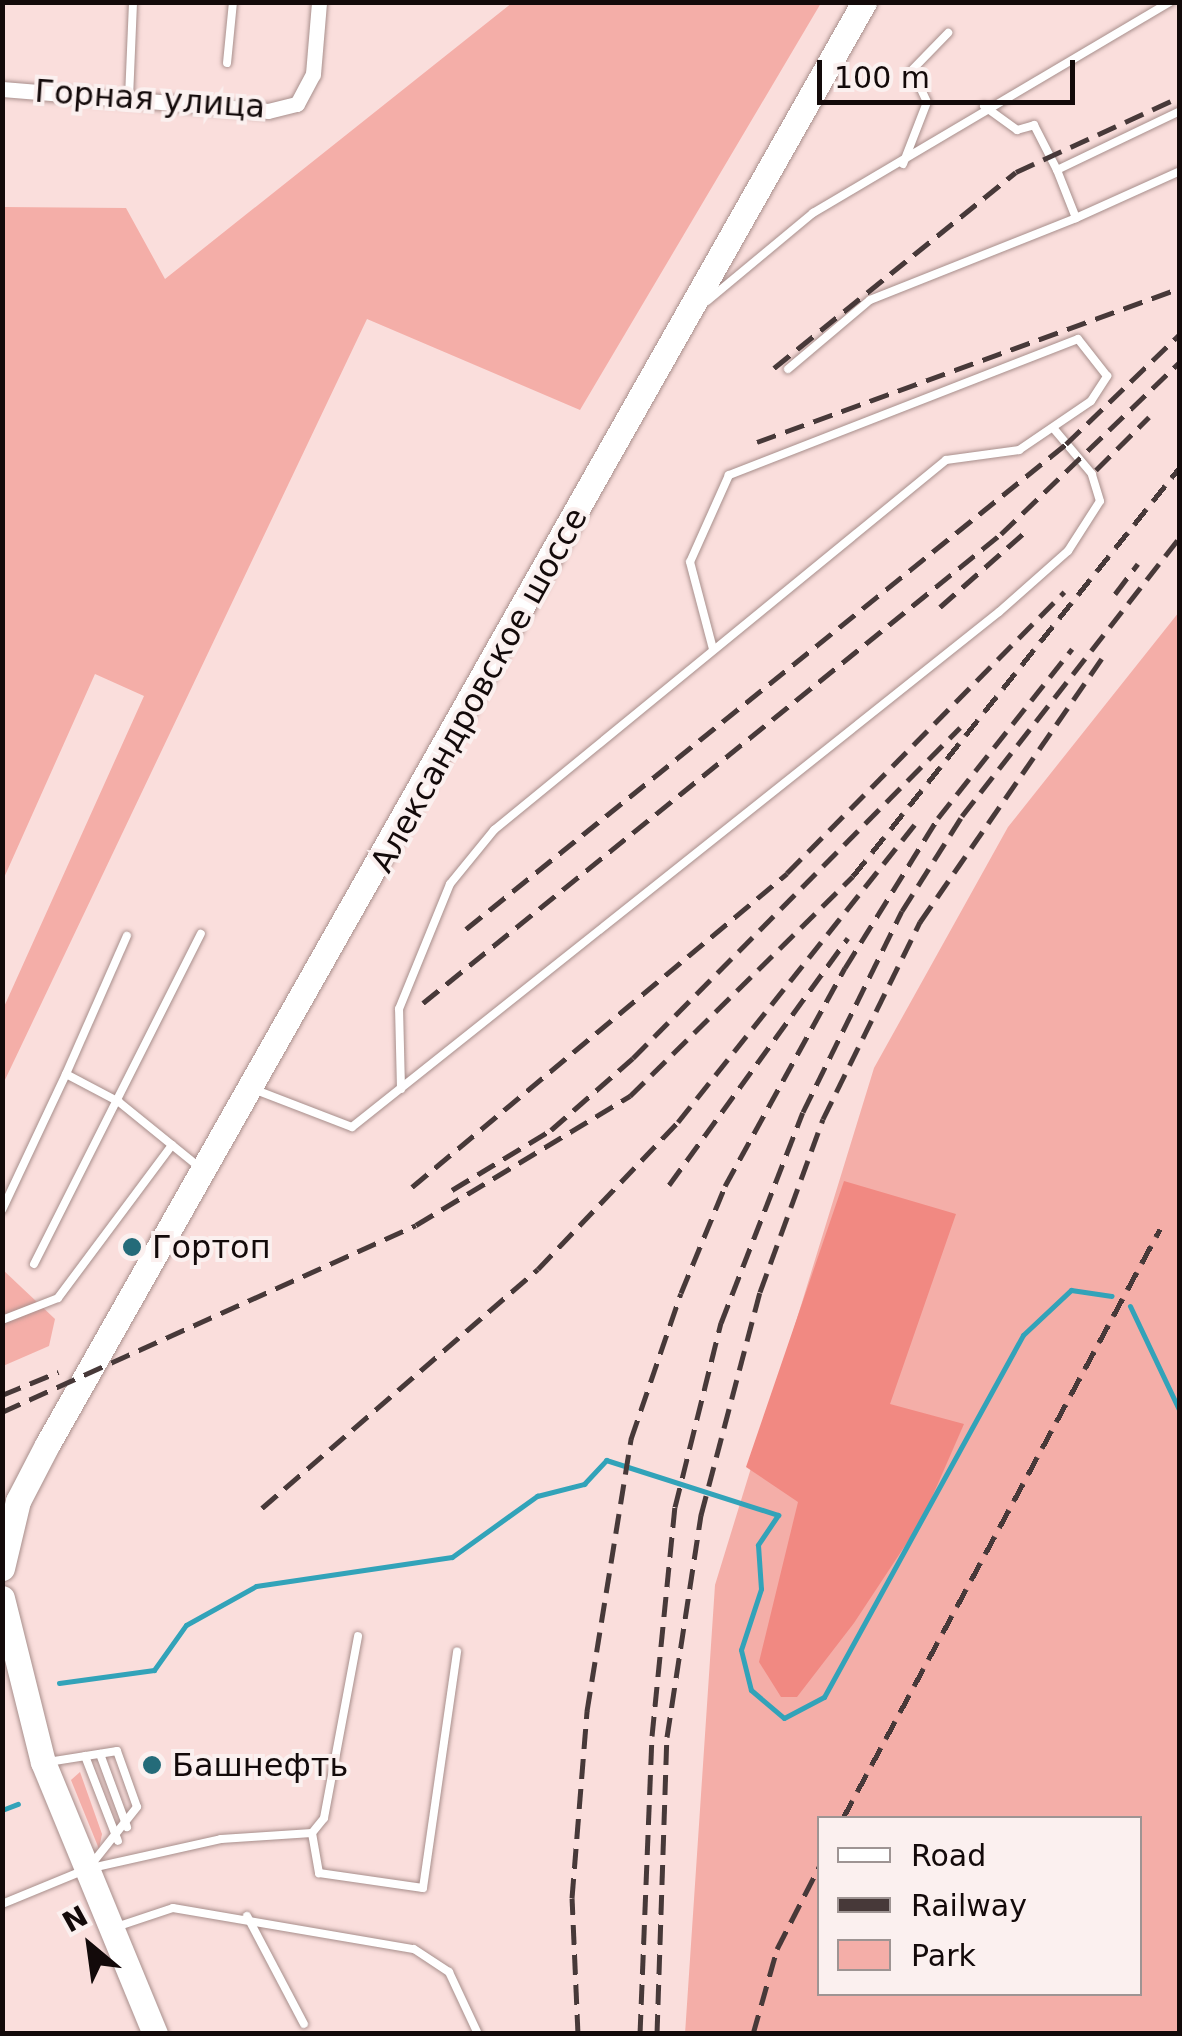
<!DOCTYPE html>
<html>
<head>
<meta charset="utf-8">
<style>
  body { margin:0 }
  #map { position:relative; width:1182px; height:2036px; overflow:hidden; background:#fadedc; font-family:"DejaVu Sans",sans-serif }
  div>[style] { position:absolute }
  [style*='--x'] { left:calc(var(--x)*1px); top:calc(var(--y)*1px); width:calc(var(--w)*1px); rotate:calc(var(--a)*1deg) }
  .green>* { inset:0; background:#f4aea8 }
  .forest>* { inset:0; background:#f18982 }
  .stream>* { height:5px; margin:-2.5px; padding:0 2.5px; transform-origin:2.5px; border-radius:2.5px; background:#32a3b9 }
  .roads { filter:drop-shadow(0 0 2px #a88f8c) drop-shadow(0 0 2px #a88f8c) }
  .service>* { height:8px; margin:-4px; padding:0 4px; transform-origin:4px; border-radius:4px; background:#fff }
  .minor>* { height:15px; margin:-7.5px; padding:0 7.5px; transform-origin:7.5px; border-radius:7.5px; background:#fff }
  .primary>* { height:25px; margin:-12.5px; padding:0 12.5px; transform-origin:12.5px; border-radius:12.5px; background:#fff }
  .rail>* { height:5px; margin-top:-2.5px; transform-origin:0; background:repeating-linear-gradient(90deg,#473939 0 20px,transparent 0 30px) }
  .dots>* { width:28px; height:28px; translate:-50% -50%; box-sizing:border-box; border:5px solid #fbf0ef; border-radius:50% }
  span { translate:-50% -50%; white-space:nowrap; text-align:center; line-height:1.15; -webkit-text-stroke:8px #fbf0ef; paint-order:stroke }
  .street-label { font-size:32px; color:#130a0a }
  .poi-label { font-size:32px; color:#130a0a }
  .left { translate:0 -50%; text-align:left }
  .frame { position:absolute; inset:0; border:5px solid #130a0a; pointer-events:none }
  .legend { position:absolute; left:817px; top:1816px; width:325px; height:180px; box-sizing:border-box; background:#fbf0ef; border:2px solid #9e9493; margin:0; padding:12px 18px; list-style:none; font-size:30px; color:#130a0a }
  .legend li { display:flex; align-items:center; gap:20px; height:50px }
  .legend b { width:50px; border:2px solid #9e9493 }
  .north { position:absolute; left:40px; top:1896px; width:100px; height:100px; -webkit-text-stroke:8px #fbf0ef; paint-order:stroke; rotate:331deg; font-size:28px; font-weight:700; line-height:40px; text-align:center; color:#130a0a }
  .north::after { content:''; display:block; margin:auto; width:35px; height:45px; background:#130a0a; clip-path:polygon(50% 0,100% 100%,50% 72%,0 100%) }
  .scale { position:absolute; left:817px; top:60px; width:258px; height:45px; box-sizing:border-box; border:5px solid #130a0a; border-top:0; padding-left:12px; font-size:30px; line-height:35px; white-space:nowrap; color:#130a0a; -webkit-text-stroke:8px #fbf0ef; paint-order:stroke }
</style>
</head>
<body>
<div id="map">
  <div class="green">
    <div style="clip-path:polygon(513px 2px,821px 3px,580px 410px,367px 319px,3px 1084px,3px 1009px,144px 696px,95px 674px,3px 880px,3px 207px,126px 208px,165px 279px)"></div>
    <div style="clip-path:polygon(evenodd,1179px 612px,1179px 2033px,685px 2034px,715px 1585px,874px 1068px,1008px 827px,1179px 612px,820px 1818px,1140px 1818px,1140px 1994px,820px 1994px,820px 1818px)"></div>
    <div style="clip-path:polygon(2px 1269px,55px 1319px,49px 1346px,3px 1366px)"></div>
    <div style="clip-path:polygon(80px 1772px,102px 1834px,99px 1849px,71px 1780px)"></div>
  </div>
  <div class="forest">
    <div style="clip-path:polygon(844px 1181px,956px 1214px,890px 1404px,964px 1424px,922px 1520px,854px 1623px,797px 1697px,781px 1697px,759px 1662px,798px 1502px,746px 1467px)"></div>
  </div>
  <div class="stream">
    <div style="--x:1130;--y:1306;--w:117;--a:64.7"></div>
    <div style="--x:59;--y:1683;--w:96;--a:-7.8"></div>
    <div style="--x:154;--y:1670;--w:55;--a:-54.6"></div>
    <div style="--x:186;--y:1625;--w:80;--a:-29.1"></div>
    <div style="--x:256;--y:1586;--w:198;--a:-8.4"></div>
    <div style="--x:452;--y:1557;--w:105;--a:-35.7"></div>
    <div style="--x:537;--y:1496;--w:49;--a:-14.3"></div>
    <div style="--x:584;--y:1484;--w:33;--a:-47"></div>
    <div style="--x:606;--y:1460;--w:181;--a:17.7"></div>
    <div style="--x:778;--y:1515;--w:36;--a:124"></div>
    <div style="--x:758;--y:1545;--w:44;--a:86.1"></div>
    <div style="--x:761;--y:1589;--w:64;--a:108.2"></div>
    <div style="--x:741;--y:1650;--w:41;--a:76"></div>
    <div style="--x:751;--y:1690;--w:43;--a:40.3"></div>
    <div style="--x:784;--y:1718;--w:45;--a:-27.7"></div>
    <div style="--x:824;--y:1697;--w:413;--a:-61.2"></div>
    <div style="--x:1023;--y:1335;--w:66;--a:-43.2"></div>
    <div style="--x:1071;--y:1290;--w:41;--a:8.3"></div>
    <div style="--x:2;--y:1810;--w:17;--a:-21"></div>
  </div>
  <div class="roads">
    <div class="service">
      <div style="--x:227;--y:63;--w:61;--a:-84.4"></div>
      <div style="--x:129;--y:98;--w:96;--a:-87.6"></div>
      <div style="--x:984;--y:106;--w:41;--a:36"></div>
      <div style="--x:1017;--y:130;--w:18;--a:-16"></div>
      <div style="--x:1034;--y:125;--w:51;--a:62.9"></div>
      <div style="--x:1057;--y:170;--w:136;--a:-25.6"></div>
      <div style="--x:903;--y:164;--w:66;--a:-68.8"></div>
      <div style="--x:927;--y:102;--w:35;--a:-115"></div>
      <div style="--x:912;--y:70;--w:52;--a:-45.8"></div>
      <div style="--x:1076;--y:218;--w:114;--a:-24.3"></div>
      <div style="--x:707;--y:301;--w:138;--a:-39.7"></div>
      <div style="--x:813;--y:213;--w:415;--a:-30.6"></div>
      <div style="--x:788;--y:369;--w:107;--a:-40.1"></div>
      <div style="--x:870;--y:300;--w:222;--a:-21.7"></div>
      <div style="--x:1076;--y:218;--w:52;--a:-111.6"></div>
      <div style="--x:66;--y:1074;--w:151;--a:-66.2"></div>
      <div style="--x:253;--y:1089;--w:106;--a:21"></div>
      <div style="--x:352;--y:1127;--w:827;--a:-38.52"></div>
      <div style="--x:999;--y:612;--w:92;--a:-41.5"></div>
      <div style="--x:1068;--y:551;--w:59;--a:-57.4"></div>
      <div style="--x:1100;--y:501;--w:28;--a:-107"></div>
      <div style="--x:1092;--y:474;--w:59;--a:-130.2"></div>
      <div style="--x:401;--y:1089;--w:80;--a:-91.4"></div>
      <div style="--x:399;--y:1009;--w:135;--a:-67.8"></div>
      <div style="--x:450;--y:884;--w:70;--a:-50.8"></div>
      <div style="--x:494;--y:830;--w:584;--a:-39.3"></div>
      <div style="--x:946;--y:460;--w:74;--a:-7.8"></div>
      <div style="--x:1019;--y:450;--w:87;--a:-34.2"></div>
      <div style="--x:1091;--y:401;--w:30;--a:-57"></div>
      <div style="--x:1107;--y:376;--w:47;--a:-128.1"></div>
      <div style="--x:1078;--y:339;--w:375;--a:158.7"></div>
      <div style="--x:729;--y:475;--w:95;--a:114.1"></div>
      <div style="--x:690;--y:562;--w:90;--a:75.2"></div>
      <div style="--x:2;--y:1210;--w:150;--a:-64.8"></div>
      <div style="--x:66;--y:1074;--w:60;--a:27.8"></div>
      <div style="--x:119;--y:1102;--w:103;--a:39.1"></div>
      <div style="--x:34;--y:1264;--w:370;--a:-63.2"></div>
      <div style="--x:2;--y:1320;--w:60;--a:-21.4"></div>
      <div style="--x:58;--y:1298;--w:191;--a:-53.3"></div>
      <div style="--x:100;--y:1754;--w:78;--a:69.7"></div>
      <div style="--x:85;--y:1756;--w:91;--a:68.8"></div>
      <div style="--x:48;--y:1762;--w:70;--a:-9.1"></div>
      <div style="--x:117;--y:1751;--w:59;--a:70.3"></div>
      <div style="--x:137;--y:1807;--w:75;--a:128.5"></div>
      <div style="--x:312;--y:1833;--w:19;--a:-51"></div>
      <div style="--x:324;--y:1818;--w:185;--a:-79.4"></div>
      <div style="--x:2;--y:1904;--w:92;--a:-22.4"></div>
      <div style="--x:87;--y:1869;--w:137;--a:-12.6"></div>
      <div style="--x:221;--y:1839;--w:91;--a:-3.8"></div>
      <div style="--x:312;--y:1833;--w:41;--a:80.1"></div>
      <div style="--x:319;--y:1873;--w:105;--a:8.2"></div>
      <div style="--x:423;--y:1888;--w:239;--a:-81.8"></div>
      <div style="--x:247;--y:1916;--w:122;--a:62.2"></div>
      <div style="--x:116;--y:1927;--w:60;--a:-18.4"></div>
      <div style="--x:173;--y:1908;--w:244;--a:9.7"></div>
      <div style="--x:414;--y:1949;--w:42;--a:33.3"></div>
      <div style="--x:449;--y:1972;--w:68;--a:64.9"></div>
    </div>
    <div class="minor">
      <div style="--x:2;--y:89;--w:267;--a:4.7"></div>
      <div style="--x:268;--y:111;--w:30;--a:-14"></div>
      <div style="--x:297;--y:104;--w:34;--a:-62"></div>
      <div style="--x:313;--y:74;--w:72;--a:-85.2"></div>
    </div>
    <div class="primary">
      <div style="--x:2;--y:1568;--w:69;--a:-76.6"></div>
      <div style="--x:18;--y:1501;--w:63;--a:-62.6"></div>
      <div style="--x:47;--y:1445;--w:1658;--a:-60.48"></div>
      <div style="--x:2;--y:1598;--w:169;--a:76"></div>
      <div style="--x:43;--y:1762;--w:294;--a:67.6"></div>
    </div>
  </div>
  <div class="rail">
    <div style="--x:774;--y:368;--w:311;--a:-39"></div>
    <div style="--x:1016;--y:172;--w:180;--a:-24.6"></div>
    <div style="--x:757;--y:442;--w:450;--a:-20"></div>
    <div style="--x:1096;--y:470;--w:75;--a:-45"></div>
    <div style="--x:1115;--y:594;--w:38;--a:-53"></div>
    <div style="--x:940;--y:607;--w:112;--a:-41.4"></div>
    <div style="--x:466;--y:929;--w:772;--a:-38.95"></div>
    <div style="--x:1066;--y:444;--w:158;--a:-44"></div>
    <div style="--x:423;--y:1003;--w:744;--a:-39.06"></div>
    <div style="--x:1001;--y:534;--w:248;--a:-43.9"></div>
    <div style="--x:669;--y:1185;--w:305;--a:-54.1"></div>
    <div style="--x:412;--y:1187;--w:489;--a:-39.9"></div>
    <div style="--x:787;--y:873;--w:395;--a:-45.4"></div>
    <div style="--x:452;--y:1190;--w:116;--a:-31.2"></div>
    <div style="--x:551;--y:1130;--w:109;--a:-41.3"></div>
    <div style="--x:633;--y:1058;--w:465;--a:-45.3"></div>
    <div style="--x:2;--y:1395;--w:61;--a:-22.3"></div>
    <div style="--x:2;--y:1412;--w:454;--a:-24.3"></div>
    <div style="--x:416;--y:1225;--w:250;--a:-31.1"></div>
    <div style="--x:630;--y:1096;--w:313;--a:-44.6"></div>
    <div style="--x:853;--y:876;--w:524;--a:-51.36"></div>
    <div style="--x:262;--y:1508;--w:365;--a:-40.9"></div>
    <div style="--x:538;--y:1269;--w:203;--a:-46.4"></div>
    <div style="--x:678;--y:1122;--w:381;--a:-51.5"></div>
    <div style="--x:843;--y:1818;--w:669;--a:-61.71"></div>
    <div style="--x:578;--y:2034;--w:136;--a:-92.5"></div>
    <div style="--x:572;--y:1898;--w:188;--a:-85.4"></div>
    <div style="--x:587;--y:1711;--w:276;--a:-80.8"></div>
    <div style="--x:631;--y:1439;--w:154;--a:-71.1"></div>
    <div style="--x:681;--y:1293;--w:116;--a:-67.6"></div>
    <div style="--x:725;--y:1186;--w:249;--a:-61.2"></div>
    <div style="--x:845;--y:968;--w:176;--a:-58.2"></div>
    <div style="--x:938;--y:818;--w:216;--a:-51.6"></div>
    <div style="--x:640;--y:2034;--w:298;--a:-87.7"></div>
    <div style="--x:652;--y:1736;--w:230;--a:-84.3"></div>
    <div style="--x:675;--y:1507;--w:190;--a:-76"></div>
    <div style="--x:721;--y:1323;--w:226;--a:-68.8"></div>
    <div style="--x:803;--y:1112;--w:224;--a:-63.8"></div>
    <div style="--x:902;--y:911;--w:112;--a:-57.7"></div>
    <div style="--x:962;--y:816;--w:354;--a:-52"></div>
    <div style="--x:657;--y:2034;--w:297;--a:-88.1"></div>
    <div style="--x:667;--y:1737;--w:225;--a:-81.3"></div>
    <div style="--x:701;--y:1515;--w:231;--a:-75.2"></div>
    <div style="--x:760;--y:1292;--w:184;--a:-70"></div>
    <div style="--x:823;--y:1119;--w:220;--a:-63.8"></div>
    <div style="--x:920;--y:922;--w:326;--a:-55.4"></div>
    <div style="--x:753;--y:2034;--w:88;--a:-74.2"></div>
    <div style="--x:777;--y:1949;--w:94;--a:-62.9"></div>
  </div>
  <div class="dots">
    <div style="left:132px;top:1247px;background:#246b79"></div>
    <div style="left:152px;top:1765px;background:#246b79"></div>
  </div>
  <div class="street-label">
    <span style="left:150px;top:99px;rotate:4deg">Горная улица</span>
    <span style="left:479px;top:690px;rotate:-61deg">Александровское шоссе</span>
  </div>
  <div class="poi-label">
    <span class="left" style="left:152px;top:1247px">Гортоп</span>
    <span class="left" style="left:172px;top:1765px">Башнефть</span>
  </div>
  <div class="frame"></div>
  <ul class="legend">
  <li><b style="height:12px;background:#fff"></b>Road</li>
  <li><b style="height:12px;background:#473939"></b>Railway</li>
  <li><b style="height:28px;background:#f4aea8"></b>Park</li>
  </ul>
  <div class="north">N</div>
  <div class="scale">100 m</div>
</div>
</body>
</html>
